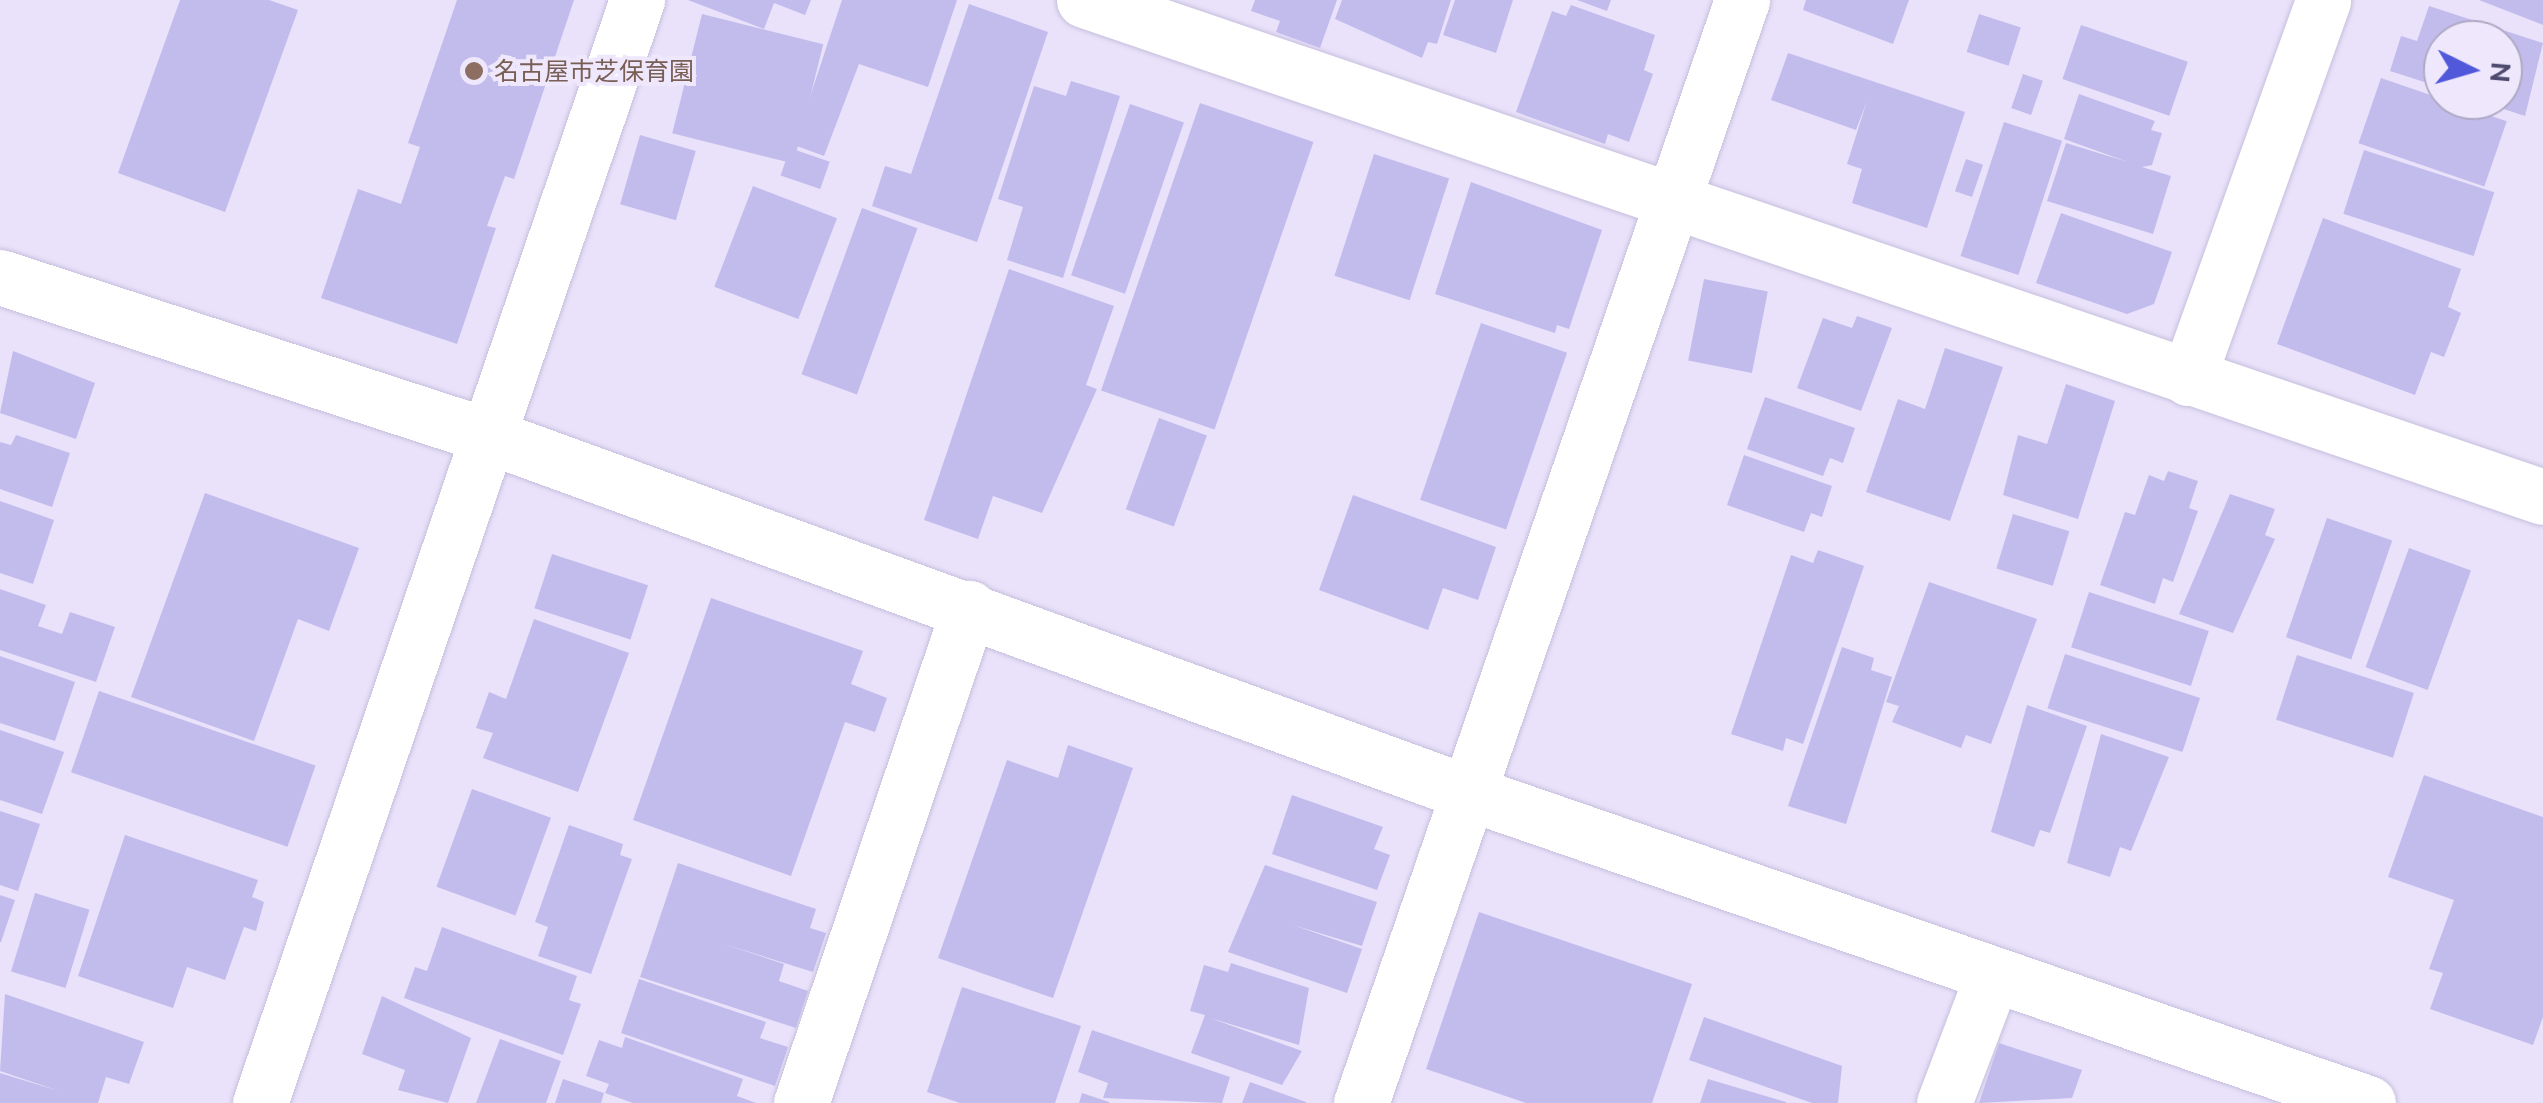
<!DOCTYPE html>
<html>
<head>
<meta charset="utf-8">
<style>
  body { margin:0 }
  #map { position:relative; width:2543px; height:1103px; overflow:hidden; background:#eae2fa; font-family:Ubuntu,"Noto Sans JP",sans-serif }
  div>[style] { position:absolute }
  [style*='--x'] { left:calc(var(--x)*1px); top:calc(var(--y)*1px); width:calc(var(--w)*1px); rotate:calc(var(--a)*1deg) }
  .building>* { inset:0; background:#c2bced; transform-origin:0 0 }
  .roads { filter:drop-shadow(0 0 2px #c5bfdd) drop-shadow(0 0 2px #c5bfdd) }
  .street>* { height:55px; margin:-27.5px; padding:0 27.5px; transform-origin:27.5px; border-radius:27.5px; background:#fff }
  .secondary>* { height:55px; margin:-27.5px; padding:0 27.5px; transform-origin:27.5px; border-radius:27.5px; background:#fff }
  .dots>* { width:28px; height:28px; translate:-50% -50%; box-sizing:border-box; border:5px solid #efe8fd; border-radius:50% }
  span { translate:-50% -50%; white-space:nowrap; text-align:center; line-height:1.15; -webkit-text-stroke:8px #efe8fd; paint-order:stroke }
  .education-label { font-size:25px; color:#785e54 }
  .left { translate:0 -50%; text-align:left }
  .north { position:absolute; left:2423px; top:20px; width:100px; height:100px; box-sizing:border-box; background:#efe8fd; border:2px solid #afa9c4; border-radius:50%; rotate:95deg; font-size:28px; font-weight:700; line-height:40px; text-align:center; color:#4e4b6f }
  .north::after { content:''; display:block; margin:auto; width:35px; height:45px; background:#5159da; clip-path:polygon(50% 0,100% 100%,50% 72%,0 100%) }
</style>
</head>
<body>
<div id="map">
  <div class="building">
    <div style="clip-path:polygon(180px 0,269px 0,298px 10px,225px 212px,118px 173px)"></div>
    <div style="clip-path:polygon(457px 0,574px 0,514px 179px,505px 176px,487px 226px,496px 228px,457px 344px,321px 298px,358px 189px,401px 204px,420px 147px,408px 143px)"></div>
    <div style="clip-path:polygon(688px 0,811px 0,805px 15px,774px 3px,764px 29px)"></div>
    <div style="clip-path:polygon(842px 0,957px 0,928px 87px,859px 64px,824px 156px,794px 145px)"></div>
    <div style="clip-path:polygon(1255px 0,1337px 0,1320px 48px,1276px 32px,1280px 21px,1251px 11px)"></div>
    <div style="clip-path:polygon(1342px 0,1451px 0,1437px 44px,1428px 42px,1422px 58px,1335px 19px)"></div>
    <div style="clip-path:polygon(1455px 0,1513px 0,1496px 53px,1443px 35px)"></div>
    <div style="clip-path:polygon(1577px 0,1611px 0,1607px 11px)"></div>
    <div style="clip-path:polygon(1806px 0,1909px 0,1893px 44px,1803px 10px)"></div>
    <div style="clip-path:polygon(2479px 0,2543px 0,2543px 25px)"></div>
    <div style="clip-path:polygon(969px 4px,1048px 32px,977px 242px,872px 206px,885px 166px,911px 174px)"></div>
    <div style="clip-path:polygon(1571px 5px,1655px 35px,1644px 70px,1653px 74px,1629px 142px,1608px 134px,1605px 144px,1516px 112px,1552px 11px,1566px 16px)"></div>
    <div style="clip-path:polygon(2429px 6px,2543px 43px,2525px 116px,2479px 101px,2503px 100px,2503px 40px,2443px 40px,2443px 88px,2390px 71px,2401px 36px,2417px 41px)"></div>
    <div style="left:702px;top:14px;width:125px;height:123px;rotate:14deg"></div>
    <div style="left:1979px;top:14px;width:44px;height:40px;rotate:18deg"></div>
    <div style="left:2081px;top:25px;width:113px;height:57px;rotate:19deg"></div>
    <div style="clip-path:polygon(1788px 53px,1965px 112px,1927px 228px,1852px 203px,1862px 169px,1847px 164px,1867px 101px,1856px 130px,1771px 100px)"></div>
    <div style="left:2023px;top:74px;width:21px;height:36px;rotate:19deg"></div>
    <div style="left:2381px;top:78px;width:133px;height:69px;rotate:19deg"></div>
    <div style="clip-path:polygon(1071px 81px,1120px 96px,1063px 278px,1007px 260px,1023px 207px,998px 199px,1034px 86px,1066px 96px)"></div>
    <div style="clip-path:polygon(2079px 94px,2155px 121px,2151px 130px,2162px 133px,2152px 165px,2142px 167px,2171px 176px,2153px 234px,2047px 201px,2066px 143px,2128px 162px,2064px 139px)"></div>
    <div style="left:1200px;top:103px;width:120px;height:304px;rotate:19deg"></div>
    <div style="left:1130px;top:104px;width:57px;height:181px;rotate:19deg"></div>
    <div style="left:2004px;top:122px;width:61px;height:141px;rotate:18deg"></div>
    <div style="left:640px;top:135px;width:58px;height:72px;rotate:16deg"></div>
    <div style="left:790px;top:148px;width:42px;height:29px;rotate:19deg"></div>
    <div style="left:2364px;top:150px;width:137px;height:67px;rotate:18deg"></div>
    <div style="left:1374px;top:154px;width:79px;height:128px;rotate:18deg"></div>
    <div style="left:1966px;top:159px;width:18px;height:34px;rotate:19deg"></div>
    <div style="clip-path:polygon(1471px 182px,1602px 230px,1569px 329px,1557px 325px,1555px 333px,1435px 294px)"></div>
    <div style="left:753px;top:186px;width:90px;height:108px;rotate:21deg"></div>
    <div style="left:862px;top:208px;width:59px;height:177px;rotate:20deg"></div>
    <div style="clip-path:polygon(2061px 213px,2172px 252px,2154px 304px,2127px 314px,2036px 283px)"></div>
    <div style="clip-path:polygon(2323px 218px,2461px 269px,2448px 307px,2461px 313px,2444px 357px,2431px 352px,2415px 395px,2277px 344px)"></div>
    <div style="clip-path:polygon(1009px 269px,1114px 306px,1086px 385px,1097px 389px,1042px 513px,993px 496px,978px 539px,924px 520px)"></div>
    <div style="left:1704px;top:279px;width:65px;height:83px;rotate:11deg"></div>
    <div style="clip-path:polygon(1857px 316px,1892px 328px,1861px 411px,1797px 388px,1823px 318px,1852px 328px)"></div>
    <div style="left:1481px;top:323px;width:91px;height:187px;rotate:19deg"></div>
    <div style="clip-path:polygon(1945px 348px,2003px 367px,1950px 521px,1866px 492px,1898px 399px,1925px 409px)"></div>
    <div style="clip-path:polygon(13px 351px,95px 383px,76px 439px,0 413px)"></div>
    <div style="clip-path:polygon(2066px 384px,2115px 401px,2078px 519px,2003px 495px,2018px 435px,2047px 444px)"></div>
    <div style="clip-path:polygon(1765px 397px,1855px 428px,1843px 463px,1830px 458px,1823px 476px,1747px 449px)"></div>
    <div style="left:1159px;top:418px;width:51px;height:97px;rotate:20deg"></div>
    <div style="clip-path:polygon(16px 435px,70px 453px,52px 507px,0 489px,0 442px,11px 445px)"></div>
    <div style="clip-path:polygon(1744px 455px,1832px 486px,1822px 517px,1811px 513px,1804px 532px,1727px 505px)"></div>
    <div style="clip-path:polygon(2168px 471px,2198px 481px,2189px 508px,2198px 511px,2173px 582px,2163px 578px,2155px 604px,2100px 585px,2125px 512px,2135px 515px,2149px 475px,2164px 481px)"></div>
    <div style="clip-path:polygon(205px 493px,359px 548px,329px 631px,298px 619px,254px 741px,131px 697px)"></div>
    <div style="clip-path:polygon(2230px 494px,2275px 509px,2265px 535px,2275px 539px,2233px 633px,2179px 614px)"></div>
    <div style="clip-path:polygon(1353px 495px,1496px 547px,1478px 600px,1443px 588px,1428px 630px,1319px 590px)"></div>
    <div style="clip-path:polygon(0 501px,54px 520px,33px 584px,0 573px)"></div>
    <div style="left:2013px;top:514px;width:59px;height:57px;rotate:17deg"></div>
    <div style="left:2327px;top:518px;width:69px;height:126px;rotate:19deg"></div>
    <div style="left:2409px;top:548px;width:66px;height:127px;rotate:20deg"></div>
    <div style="clip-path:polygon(1818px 550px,1864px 566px,1803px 744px,1786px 738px,1783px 751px,1731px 734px,1791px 555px,1813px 563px)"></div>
    <div style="left:552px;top:554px;width:101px;height:57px;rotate:18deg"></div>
    <div style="clip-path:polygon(1929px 582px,2037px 619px,1991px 744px,1966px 735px,1961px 748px,1892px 722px,1899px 706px,1886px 702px)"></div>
    <div style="clip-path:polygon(0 589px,46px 605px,38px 626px,62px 634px,70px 612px,115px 627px,96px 682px,0 650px)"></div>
    <div style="left:2089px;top:592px;width:126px;height:58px;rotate:18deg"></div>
    <div style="clip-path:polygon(711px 598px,863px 651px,851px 684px,887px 698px,875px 732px,845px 722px,791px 876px,633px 820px)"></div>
    <div style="clip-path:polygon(534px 619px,629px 653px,578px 792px,483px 758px,493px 733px,476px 728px,489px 692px,506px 699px)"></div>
    <div style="clip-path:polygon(1842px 647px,1874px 658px,1871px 670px,1892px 677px,1846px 824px,1788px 806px)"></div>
    <div style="left:2065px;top:654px;width:142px;height:57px;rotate:18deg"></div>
    <div style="left:2297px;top:655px;width:123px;height:68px;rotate:18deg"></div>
    <div style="clip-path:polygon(0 656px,75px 682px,55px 741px,0 723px)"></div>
    <div style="left:99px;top:691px;width:229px;height:86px;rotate:19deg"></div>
    <div style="clip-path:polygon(2027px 705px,2087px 726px,2050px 833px,2040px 830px,2034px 847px,1991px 832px)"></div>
    <div style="clip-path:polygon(0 730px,64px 752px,42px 814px,0 800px)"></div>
    <div style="clip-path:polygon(2101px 734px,2169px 757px,2131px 851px,2120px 847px,2110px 877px,2067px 863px)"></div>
    <div style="clip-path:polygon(1068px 745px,1133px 768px,1053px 998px,938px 958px,1007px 760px,1058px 778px)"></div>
    <div style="clip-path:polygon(2424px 775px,2543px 817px,2543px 1017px,2533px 1045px,2430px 1009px,2443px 973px,2429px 969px,2454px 900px,2388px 877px)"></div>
    <div style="left:472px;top:789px;width:84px;height:104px;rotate:20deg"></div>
    <div style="clip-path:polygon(1292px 795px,1383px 827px,1374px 849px,1390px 855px,1377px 890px,1272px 854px)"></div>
    <div style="clip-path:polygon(0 811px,40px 824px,18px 891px,0 885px)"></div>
    <div style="clip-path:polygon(569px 825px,623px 844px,620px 855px,632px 859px,591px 974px,538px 956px,548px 927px,535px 922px)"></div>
    <div style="clip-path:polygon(125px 835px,258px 880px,252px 897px,264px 902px,256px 931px,244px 927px,225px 980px,187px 967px,173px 1008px,78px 976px)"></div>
    <div style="clip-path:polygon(678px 863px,816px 909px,810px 928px,826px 933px,813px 972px,721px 943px,784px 964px,779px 981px,808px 991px,796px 1028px,640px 977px)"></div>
    <div style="clip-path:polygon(1265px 865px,1377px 902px,1362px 946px,1293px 925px,1362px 949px,1347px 993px,1228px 952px)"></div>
    <div style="left:35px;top:893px;width:57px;height:82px;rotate:17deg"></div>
    <div style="clip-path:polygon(0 895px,15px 900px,1px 942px,0 942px)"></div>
    <div style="clip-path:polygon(1479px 912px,1692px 984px,1652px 1103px,1526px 1103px,1426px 1069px)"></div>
    <div style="clip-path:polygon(442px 927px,577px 976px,569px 1000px,581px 1004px,563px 1055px,404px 998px,415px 967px,427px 971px)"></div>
    <div style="clip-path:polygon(1231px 963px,1309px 988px,1299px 1045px,1210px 1018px,1302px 1051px,1282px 1085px,1191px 1053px,1205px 1015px,1190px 1011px,1204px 965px,1228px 972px)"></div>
    <div style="clip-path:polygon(639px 979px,766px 1022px,760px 1038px,788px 1047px,775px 1086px,621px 1033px)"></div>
    <div style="clip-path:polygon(962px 987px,1081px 1026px,1055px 1103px,960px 1103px,927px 1092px)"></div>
    <div style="clip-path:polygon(5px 994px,144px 1042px,129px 1084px,106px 1077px,98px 1103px,0 1103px,0 1073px,59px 1091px,0 1071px)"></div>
    <div style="clip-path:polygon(382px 996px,471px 1038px,448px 1103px,398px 1090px,405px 1070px,362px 1054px)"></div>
    <div style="clip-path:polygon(1704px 1017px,1842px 1066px,1838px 1103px,1812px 1103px,1689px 1060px)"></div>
    <div style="clip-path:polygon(1092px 1030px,1230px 1077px,1222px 1103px,1103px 1098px,1108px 1083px,1078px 1072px)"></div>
    <div style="clip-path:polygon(625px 1037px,743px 1079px,737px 1096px,756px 1103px,633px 1103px,605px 1093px,609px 1084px,586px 1076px,599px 1040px,622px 1048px)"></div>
    <div style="clip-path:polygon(500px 1039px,561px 1061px,546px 1103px,476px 1103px)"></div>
    <div style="clip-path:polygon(1999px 1043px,2082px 1070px,2072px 1098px,1979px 1103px)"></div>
    <div style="clip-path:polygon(563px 1079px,604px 1093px,601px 1103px,555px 1103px)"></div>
    <div style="clip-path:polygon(1708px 1079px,1786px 1102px,1786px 1103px,1700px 1103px)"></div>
    <div style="clip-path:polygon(1250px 1082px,1306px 1102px,1306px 1103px,1242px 1103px)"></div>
    <div style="clip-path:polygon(1082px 1093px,1109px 1102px,1109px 1103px,1079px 1103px)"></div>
  </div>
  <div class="roads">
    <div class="street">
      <div style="--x:1084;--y:0;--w:1541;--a:18.81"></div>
      <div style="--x:2188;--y:378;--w:401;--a:-70.3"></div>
      <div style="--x:260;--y:1103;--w:1166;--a:-71.13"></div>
      <div style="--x:801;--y:1103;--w:523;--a:-71.25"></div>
      <div style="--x:1361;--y:1103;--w:1167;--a:-70.94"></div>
      <div style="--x:1944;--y:1103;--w:133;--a:-69.2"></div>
    </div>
    <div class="secondary">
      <div style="--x:0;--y:277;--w:508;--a:18.01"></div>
      <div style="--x:483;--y:434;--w:1049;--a:20.01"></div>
      <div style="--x:1469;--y:793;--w:951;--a:19.03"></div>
    </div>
  </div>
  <div class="dots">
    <div style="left:474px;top:71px;background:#8d6e63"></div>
  </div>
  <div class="education-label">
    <span class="left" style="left:494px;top:71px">名古屋市芝保育園</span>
  </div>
  <div class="north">N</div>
</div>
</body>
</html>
